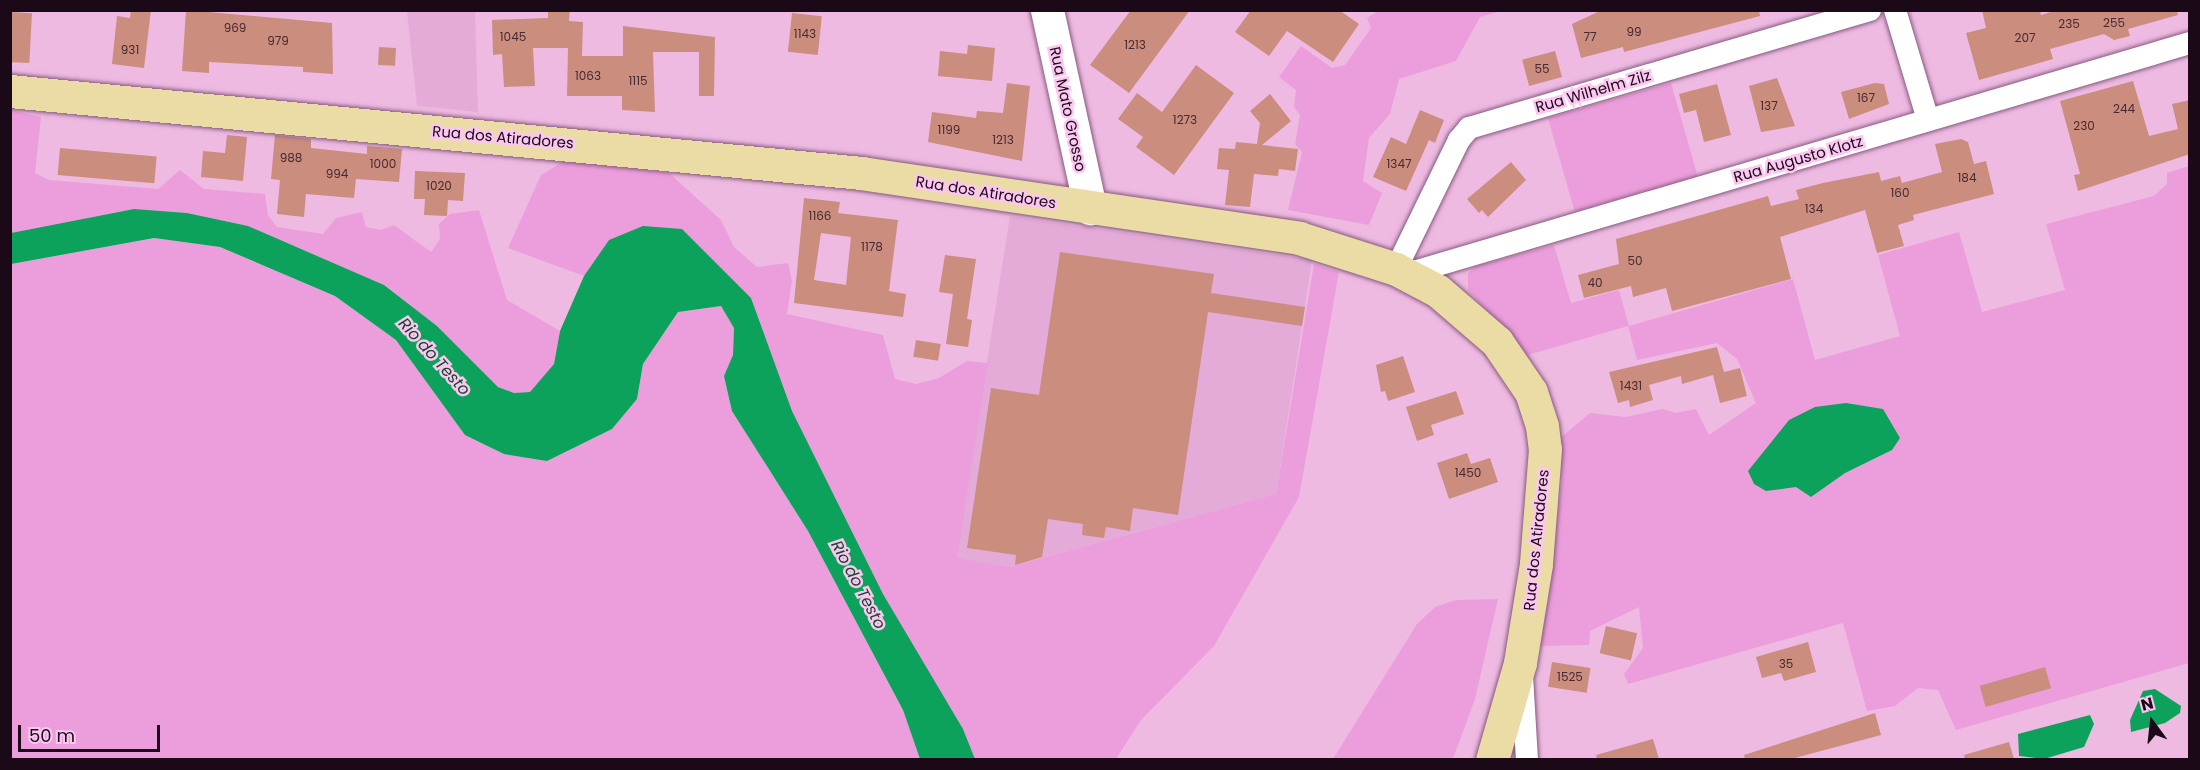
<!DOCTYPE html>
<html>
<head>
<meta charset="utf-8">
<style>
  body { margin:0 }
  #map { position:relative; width:2200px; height:770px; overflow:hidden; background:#eebae2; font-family:Poppins,sans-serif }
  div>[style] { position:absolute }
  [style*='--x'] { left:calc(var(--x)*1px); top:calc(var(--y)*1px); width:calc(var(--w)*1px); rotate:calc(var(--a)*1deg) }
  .built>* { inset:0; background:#e4abd8 }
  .green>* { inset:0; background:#ec9edc; transform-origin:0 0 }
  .water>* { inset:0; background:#0ca25b }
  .building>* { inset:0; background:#cb8d7e; transform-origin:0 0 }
  .roads { filter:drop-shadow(0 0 2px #87597e) drop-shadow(0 0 2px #87597e) }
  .street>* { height:22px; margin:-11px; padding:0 11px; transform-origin:11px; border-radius:11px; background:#fff }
  .secondary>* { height:33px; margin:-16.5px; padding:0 16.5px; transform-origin:16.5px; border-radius:16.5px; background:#fff }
  .primary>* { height:33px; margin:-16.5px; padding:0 16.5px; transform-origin:16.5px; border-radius:16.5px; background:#ebdca6 }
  span { translate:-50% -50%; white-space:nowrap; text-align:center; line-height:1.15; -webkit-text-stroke:5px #fbc7f0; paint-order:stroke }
  .number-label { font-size:12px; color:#472a32 }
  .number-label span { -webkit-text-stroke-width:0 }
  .street-label { font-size:15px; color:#1b0918 }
  .water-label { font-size:16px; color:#144629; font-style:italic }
  .frame { position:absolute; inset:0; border:12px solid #1b0918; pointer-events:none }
  .north { position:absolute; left:2122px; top:692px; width:60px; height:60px; -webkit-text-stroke:4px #fbc7f0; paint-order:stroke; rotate:345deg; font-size:16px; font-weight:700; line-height:24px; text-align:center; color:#1b0918 }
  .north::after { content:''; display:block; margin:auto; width:21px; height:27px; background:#1b0918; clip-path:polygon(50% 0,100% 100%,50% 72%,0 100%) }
  .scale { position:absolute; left:18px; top:725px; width:142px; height:27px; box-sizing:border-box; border:3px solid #1b0918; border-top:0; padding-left:8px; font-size:18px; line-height:21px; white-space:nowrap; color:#1b0918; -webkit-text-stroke:4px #fbc7f0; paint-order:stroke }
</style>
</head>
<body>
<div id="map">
  <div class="built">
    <div style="clip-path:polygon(407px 11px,475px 11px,478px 112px,417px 106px)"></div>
    <div style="clip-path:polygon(1010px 216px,1312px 260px,1276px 494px,1010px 567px,956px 559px)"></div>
  </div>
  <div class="green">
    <div style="clip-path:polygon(1380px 10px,1501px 11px,1480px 17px,1456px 61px,1399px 79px,1390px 114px,1369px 138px,1363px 181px,1382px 193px,1369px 225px,1288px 210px,1302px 152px,1295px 144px,1300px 115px,1294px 107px,1296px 90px,1279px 77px,1301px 46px,1332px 68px,1345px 65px,1371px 28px,1367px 18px)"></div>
    <div style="left:1671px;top:83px;width:97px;height:128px;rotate:74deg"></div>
    <div style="clip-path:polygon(11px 110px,41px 117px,35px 173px,49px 180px,158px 189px,180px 170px,204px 189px,265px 194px,268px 215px,277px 227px,323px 234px,336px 218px,362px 212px,366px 227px,381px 230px,394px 225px,431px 252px,440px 239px,439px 224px,450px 214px,479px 210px,507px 300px,560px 331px,554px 364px,530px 392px,514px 393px,498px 387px,437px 326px,384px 285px,248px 226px,187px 213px,134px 209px,11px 233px)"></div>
    <div style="clip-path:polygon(566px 160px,669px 173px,721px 220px,734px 247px,757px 267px,788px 263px,792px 281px,787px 314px,883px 335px,895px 379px,916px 384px,939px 378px,967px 361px,988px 363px,957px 558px,1010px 567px,1276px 494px,1314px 264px,1339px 272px,1299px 497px,1214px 646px,1141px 720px,1116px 759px,975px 760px,963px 729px,883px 594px,792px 411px,751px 298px,720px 268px,609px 240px,584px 276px,508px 248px,541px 175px)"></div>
    <div style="clip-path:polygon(2189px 166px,2189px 663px,1956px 730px,1938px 690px,1918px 688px,1895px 706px,1867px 711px,1843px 623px,1628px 684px,1624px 674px,1643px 648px,1639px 607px,1590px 631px,1589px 645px,1538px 646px,1562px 483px,1559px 439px,1590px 413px,1626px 417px,1663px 409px,1676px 413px,1696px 409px,1709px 435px,1756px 403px,1737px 359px,1717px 343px,1637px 360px,1628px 326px,1528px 355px,1468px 290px,1468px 274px,1474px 267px,1554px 245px,1571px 303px,1619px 290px,1629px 326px,1793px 279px,1815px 360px,1900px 336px,1878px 255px,1959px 232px,1982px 312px,2065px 290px,2046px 224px,2154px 196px,2167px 184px,2167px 173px)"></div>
    <div style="clip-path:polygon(154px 238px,219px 247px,335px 296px,396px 340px,431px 384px,547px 461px,612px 429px,637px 399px,643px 364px,678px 312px,721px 306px,734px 328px,733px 355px,724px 376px,766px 465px,808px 531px,903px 710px,920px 759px,11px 759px,10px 264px)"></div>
    <div style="clip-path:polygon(1498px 599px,1475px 699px,1453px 759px,1333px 759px,1417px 624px,1435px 607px,1456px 600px)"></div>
  </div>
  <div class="water">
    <div style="clip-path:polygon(134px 209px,187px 213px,248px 226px,384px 285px,437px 326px,498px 387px,514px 393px,530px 392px,554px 364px,560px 331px,584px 276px,609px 240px,643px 226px,682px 229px,751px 298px,792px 411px,883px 594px,963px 729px,975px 759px,920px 759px,903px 710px,808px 531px,732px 411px,724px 376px,733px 355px,734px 328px,721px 306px,678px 312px,643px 364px,637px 399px,612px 429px,547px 461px,504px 454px,465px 435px,396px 340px,335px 296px,220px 247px,154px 238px,11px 264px,11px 233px)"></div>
    <div style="clip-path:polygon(1846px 403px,1883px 409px,1900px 438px,1892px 450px,1845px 473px,1811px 497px,1796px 487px,1766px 491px,1754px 484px,1748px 471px,1789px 420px,1815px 407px)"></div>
    <div style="clip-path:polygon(2155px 689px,2181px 706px,2180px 713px,2165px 723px,2131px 732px,2130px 720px,2143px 691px)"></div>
    <div style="clip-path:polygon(2090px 715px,2094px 724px,2084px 747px,2044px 759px,2019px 756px,2018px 734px)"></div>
  </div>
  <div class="building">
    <div style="clip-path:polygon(131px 10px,151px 10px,144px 68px,112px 64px,117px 16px,130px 18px)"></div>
    <div style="clip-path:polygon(186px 10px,332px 23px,333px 74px,303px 72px,303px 67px,209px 62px,209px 73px,182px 71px)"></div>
    <div style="clip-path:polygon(548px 10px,570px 10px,569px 21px,583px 22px,582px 56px,623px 56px,623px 26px,715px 37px,714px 96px,699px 96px,699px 52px,653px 52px,655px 112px,622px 110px,622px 96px,567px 96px,568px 48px,533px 48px,535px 86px,504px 87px,502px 54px,493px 55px,492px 20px,548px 18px)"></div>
    <div style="clip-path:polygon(1131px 10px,1190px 10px,1129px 93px,1090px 65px)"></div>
    <div style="clip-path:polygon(1251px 10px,1339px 10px,1359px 24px,1333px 62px,1287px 31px,1269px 56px,1235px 32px)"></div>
    <div style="clip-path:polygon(1602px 10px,1759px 10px,1760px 16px,1624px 52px,1623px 47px,1581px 58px,1572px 24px)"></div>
    <div style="clip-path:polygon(1982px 10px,2040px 10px,2041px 15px,2057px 10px,2177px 10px,2178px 15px,2128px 29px,2130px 36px,2114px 40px,2104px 34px,2050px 49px,2053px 59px,1979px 80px,1966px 33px,1986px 28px)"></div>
    <div style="left:10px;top:12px;width:22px;height:50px;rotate:3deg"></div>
    <div style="left:792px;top:13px;width:30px;height:39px;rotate:6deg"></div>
    <div style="clip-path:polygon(968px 45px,995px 48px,992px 81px,938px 76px,940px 51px,967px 54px)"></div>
    <div style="left:379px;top:47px;width:17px;height:18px;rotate:3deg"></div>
    <div style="left:1555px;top:51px;width:27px;height:34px;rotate:75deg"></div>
    <div style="clip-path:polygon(1196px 65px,1234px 93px,1174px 175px,1136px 147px,1143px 137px,1118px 119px,1137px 93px,1162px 112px)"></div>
    <div style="clip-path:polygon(1777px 78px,1795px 126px,1761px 132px,1749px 86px)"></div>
    <div style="clip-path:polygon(2133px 81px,2149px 136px,2178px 129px,2172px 104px,2190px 100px,2190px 154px,2078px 191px,2074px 175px,2080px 174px,2060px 101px)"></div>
    <div style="clip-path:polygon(1007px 83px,1030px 86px,1022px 161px,928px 142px,932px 112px,976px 118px,977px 111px,1003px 113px)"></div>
    <div style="clip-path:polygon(1875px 83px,1884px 84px,1889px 104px,1849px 119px,1841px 92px)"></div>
    <div style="clip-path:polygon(1717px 84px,1731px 135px,1704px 142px,1696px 110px,1684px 113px,1679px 94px)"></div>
    <div style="clip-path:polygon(1270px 94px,1291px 121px,1262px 145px,1298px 149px,1295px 171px,1279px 169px,1278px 176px,1254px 174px,1250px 207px,1225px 205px,1229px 170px,1217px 169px,1219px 148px,1235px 149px,1236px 142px,1257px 144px,1260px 123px,1250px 111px)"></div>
    <div style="clip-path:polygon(1420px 110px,1444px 120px,1435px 143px,1429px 140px,1406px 191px,1373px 177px,1391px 137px,1406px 144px)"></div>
    <div style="clip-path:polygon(227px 135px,247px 137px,243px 181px,201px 177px,203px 151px,225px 153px)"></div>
    <div style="clip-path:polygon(275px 135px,311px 139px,311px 148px,367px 154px,367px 146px,402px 149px,399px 182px,356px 179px,354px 198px,306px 194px,304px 217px,277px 214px,280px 180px,271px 179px)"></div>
    <div style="clip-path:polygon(1961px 139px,1968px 142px,1974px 164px,1986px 161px,1994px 194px,1913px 215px,1914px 220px,1898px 225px,1904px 246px,1877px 253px,1865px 210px,1780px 237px,1791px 279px,1672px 311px,1666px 288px,1633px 297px,1631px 286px,1584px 298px,1578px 275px,1619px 264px,1616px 239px,1768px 196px,1771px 206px,1799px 199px,1796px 190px,1823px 183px,1879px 172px,1881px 181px,1900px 176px,1902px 183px,1942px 172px,1935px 144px)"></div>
    <div style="left:60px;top:148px;width:97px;height:27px;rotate:5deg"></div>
    <div style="clip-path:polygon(1511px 162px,1526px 180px,1488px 217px,1482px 210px,1479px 213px,1467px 199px)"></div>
    <div style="clip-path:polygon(415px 171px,465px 173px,463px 201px,448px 200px,447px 216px,424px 215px,425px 199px,414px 199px)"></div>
    <div style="clip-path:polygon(evenodd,804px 198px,840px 202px,838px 213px,898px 220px,889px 291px,906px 294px,903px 317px,794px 303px,804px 198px,821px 233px,851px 237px,846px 285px,814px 280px,821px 233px)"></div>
    <div style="clip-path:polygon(1060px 252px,1214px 274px,1211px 293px,1305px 307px,1302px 326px,1208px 312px,1178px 515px,1133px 508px,1130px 531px,1106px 527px,1104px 538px,1082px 535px,1083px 524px,1048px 519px,1042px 557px,1015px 565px,1016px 555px,967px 548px,991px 388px,1039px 395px)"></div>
    <div style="clip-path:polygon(945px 255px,976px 259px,967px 319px,972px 320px,968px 347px,946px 344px,953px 294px,939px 292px)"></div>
    <div style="left:916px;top:340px;width:25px;height:17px;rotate:9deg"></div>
    <div style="clip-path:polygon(1717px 347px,1724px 372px,1740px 368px,1747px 396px,1720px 403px,1713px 375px,1682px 384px,1681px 376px,1649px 385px,1653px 400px,1630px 407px,1629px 400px,1618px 403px,1609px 372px)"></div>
    <div style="clip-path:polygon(1403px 356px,1415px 392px,1388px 401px,1385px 391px,1381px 392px,1376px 365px)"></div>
    <div style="clip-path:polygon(1456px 391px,1464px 414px,1431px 425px,1434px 435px,1417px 441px,1406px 407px)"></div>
    <div style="clip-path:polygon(1467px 453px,1471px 464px,1490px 458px,1498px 482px,1449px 499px,1437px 463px)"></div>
    <div style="left:1606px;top:626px;width:32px;height:28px;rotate:13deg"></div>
    <div style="clip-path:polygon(1808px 642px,1816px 672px,1784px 681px,1781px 673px,1762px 678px,1756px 657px)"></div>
    <div style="left:1552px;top:662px;width:39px;height:25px;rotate:9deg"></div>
    <div style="left:2045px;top:667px;width:22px;height:68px;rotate:74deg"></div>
    <div style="clip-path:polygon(1875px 713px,1881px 735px,1791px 759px,1745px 759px,1744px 755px)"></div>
    <div style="clip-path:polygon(1653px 739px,1659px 759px,1597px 759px,1596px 755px)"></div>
    <div style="clip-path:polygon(2009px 742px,2014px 759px,1965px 759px,1964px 755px)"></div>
  </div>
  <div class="roads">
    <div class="street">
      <div style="--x:1895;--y:10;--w:115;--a:73.3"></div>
      <div style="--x:1396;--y:269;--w:144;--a:-64"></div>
      <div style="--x:1459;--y:140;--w:16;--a:-50"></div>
      <div style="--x:1469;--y:128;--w:418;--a:-16.4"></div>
      <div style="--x:1407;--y:274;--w:816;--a:-16.44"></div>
      <div style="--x:1522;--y:676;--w:84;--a:86.6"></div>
    </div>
    <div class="secondary">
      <div style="--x:1047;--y:10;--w:203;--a:77.7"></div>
    </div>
    <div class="primary">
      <div style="--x:10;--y:91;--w:855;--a:5.5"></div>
      <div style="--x:861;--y:173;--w:443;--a:8.4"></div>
      <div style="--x:1299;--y:238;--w:102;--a:17.7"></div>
      <div style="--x:1396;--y:269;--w:47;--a:27.6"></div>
      <div style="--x:1438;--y:291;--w:78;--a:40.8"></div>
      <div style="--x:1497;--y:342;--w:60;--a:55.8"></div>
      <div style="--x:1531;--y:392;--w:36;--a:72"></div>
      <div style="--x:1542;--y:426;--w:23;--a:83"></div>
      <div style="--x:1545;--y:449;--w:115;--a:94.5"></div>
      <div style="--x:1536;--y:564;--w:100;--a:99.2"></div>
      <div style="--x:1520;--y:663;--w:101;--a:106.1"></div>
    </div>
  </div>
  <div class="number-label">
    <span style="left:2114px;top:23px">255</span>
    <span style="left:2069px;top:24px">235</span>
    <span style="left:235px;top:28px">969</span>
    <span style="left:1634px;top:32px">99</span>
    <span style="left:805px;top:34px">1143</span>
    <span style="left:513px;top:37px">1045</span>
    <span style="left:1590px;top:37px">77</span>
    <span style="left:2025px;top:38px">207</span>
    <span style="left:278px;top:41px">979</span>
    <span style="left:1135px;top:45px">1213</span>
    <span style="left:130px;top:50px">931</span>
    <span style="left:1542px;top:69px">55</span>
    <span style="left:588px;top:76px">1063</span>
    <span style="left:638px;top:81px">1115</span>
    <span style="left:1866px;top:98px">167</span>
    <span style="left:1769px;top:106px">137</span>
    <span style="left:2124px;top:109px">244</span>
    <span style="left:1185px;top:120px">1273</span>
    <span style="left:2084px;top:126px">230</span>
    <span style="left:949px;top:130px">1199</span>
    <span style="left:1003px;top:140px">1213</span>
    <span style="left:291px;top:158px">988</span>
    <span style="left:383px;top:164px">1000</span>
    <span style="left:1399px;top:164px">1347</span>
    <span style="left:337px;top:174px">994</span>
    <span style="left:1967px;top:178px">184</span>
    <span style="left:439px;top:186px">1020</span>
    <span style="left:1900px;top:193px">160</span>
    <span style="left:1814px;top:209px">134</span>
    <span style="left:820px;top:216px">1166</span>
    <span style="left:872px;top:247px">1178</span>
    <span style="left:1635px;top:261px">50</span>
    <span style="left:1595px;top:283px">40</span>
    <span style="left:1631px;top:386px">1431</span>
    <span style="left:1468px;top:473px">1450</span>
    <span style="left:1786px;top:664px">35</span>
    <span style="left:1570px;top:677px">1525</span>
  </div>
  <div class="street-label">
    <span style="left:1593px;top:91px;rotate:-16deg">Rua Wilhelm Zilz</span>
    <span style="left:1068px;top:109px;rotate:78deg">Rua Mato Grosso</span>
    <span style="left:503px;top:137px;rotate:5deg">Rua dos Atiradores</span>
    <span style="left:1798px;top:159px;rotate:-16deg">Rua Augusto Klotz</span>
    <span style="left:986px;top:192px;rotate:9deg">Rua dos Atiradores</span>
    <span style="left:1536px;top:540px;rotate:-84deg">Rua dos Atiradores</span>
  </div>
  <div class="water-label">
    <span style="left:434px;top:357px;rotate:48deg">Rio do Testo</span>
    <span style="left:858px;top:585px;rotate:62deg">Rio do Testo</span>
  </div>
  <div class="frame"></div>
  <div class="north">N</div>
  <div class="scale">50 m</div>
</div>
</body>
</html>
